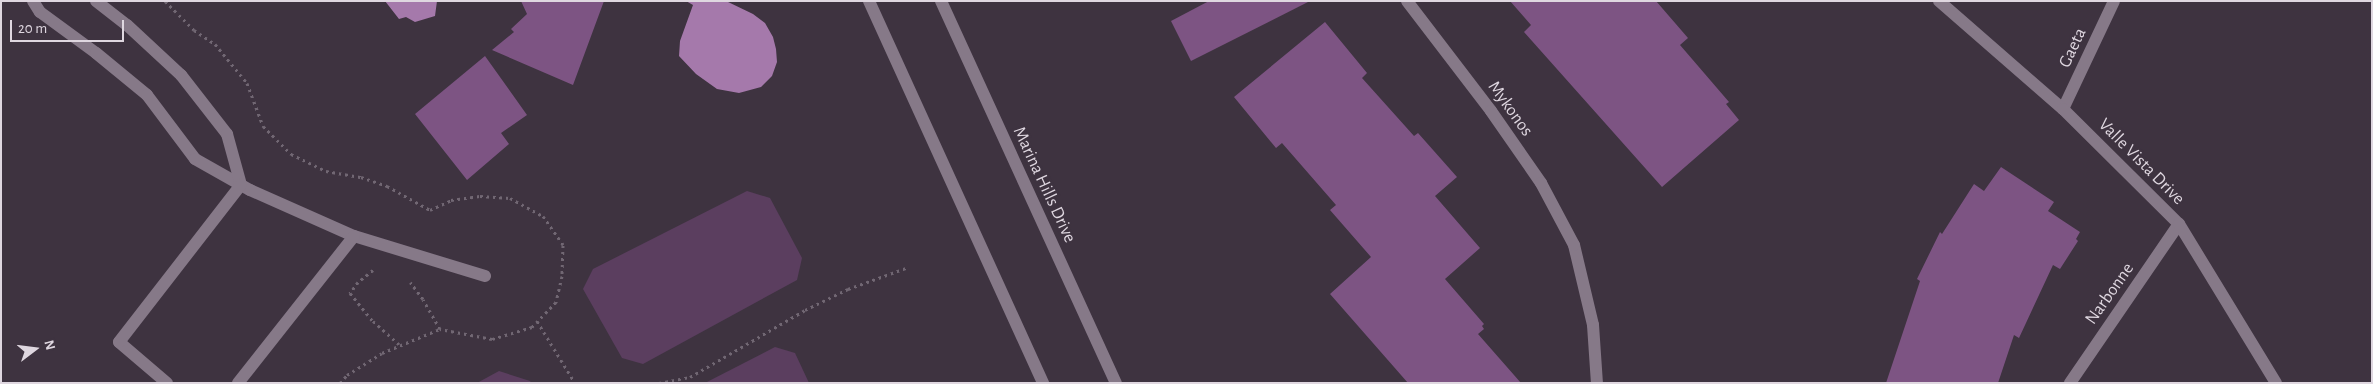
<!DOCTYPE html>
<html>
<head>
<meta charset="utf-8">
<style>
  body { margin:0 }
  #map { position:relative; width:2373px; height:384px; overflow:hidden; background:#3e3340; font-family:"Alegreya Sans",sans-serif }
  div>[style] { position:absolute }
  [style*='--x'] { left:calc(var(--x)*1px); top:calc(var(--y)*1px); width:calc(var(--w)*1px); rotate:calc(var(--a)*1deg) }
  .green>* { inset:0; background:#5b3e5f }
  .water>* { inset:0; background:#a579ab }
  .building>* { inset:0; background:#7d5483 }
  .path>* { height:3px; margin-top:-1.5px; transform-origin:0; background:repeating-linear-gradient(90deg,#716773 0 2.5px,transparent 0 6.5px) }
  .lane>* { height:12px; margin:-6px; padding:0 6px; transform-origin:6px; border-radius:6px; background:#867988 }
  .street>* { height:12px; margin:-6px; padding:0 6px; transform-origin:6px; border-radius:6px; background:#867988 }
  .secondary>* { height:12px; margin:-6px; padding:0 6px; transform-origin:6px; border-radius:6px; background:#867988 }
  span { translate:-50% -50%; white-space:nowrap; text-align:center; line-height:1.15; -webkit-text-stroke:4.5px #3e3340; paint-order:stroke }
  .street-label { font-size:18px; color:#dfd7e0 }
  .frame { position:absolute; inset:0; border:2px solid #dfd7e0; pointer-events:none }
  .north { position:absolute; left:10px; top:324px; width:50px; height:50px; -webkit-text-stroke:4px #3e3340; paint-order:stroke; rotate:75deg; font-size:14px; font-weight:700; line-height:20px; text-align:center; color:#dfd7e0 }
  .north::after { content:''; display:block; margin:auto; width:18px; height:22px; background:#dfd7e0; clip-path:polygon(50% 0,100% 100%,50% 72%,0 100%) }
  .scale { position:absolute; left:10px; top:20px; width:114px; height:22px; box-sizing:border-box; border:2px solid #dfd7e0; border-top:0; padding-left:6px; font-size:15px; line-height:18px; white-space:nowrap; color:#dfd7e0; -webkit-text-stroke:4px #3e3340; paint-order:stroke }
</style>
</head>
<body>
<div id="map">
  <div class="green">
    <div style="clip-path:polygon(747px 191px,770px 198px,802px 258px,797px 280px,643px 364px,622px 358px,583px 289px,593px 269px)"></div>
    <div style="clip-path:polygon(775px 347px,795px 353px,809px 383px,705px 383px)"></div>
    <div style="clip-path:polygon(499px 371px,530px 381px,531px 383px,477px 383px)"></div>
  </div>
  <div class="water">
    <div style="clip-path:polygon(385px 1px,437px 1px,435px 16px,415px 22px,406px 17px,399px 19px)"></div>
    <div style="clip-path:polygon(686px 1px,726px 1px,753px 14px,765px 23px,773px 37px,776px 49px,777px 62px,772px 76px,761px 87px,739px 93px,717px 89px,696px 74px,679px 56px,680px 41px,693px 5px)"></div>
  </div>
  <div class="building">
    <div style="clip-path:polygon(521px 1px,604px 1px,573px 85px,492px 50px,514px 32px,511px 29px,527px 14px)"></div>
    <div style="clip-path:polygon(1209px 1px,1310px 1px,1191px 61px,1171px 21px)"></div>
    <div style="clip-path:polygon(1510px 1px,1656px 1px,1688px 38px,1680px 45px,1729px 102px,1726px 104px,1739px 120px,1662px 187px,1524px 32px,1531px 25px)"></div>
    <div style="clip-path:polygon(1325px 22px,1367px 73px,1362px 78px,1414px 136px,1418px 133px,1457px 177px,1435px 196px,1480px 248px,1445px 279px,1484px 324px,1482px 326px,1484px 329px,1478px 334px,1521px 383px,1408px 383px,1330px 294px,1371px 257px,1330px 210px,1336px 205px,1282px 143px,1276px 148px,1234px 97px)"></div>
    <div style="clip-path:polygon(485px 56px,527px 115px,501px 133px,509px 144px,467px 180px,415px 114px)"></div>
    <div style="clip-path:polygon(2001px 167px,2054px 202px,2048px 211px,2080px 232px,2076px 239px,2078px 241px,2060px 269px,2053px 265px,2019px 338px,2014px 335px,1998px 383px,1886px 383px,1920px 281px,1917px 279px,1940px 232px,1942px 234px,1974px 184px,1984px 191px)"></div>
  </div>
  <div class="path">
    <div style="--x:165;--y:1;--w:41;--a:45"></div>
    <div style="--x:194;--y:30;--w:25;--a:34"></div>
    <div style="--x:215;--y:44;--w:50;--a:50.6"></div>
    <div style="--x:247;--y:83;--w:46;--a:69.6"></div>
    <div style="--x:263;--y:126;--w:40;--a:45"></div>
    <div style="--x:291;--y:154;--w:39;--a:26"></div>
    <div style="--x:326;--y:171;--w:36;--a:10"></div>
    <div style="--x:361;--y:177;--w:28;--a:19"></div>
    <div style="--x:387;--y:186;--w:49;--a:29.2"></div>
    <div style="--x:430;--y:210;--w:23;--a:-25"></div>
    <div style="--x:451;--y:200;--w:29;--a:-8"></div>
    <div style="--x:480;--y:196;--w:30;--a:4"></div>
    <div style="--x:510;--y:198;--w:38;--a:29"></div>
    <div style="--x:543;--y:216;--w:35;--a:55"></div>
    <div style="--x:563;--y:245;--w:31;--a:92"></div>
    <div style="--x:562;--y:276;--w:27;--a:103"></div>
    <div style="--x:556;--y:302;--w:35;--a:134"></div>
    <div style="--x:532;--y:327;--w:42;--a:163.3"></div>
    <div style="--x:492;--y:339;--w:53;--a:-169.1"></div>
    <div style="--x:373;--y:270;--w:19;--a:141"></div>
    <div style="--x:358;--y:282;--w:14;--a:126"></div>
    <div style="--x:350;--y:293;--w:36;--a:51"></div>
    <div style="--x:373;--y:321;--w:38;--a:42"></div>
    <div style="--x:537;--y:321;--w:73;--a:58.5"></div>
    <div style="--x:340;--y:383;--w:11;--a:-49"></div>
    <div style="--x:347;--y:375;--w:41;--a:-32.2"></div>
    <div style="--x:382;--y:353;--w:63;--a:-22.5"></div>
    <div style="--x:440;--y:329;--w:34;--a:-120"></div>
    <div style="--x:423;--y:299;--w:21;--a:-127"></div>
    <div style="--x:659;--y:383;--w:32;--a:-11"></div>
    <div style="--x:690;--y:377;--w:133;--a:-30.2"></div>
    <div style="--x:805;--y:310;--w:48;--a:-26"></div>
    <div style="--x:848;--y:289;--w:62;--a:-19.9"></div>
  </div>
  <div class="lane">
    <div style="--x:33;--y:1;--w:13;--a:58"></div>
    <div style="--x:40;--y:12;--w:69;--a:36.2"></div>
    <div style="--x:96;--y:53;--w:66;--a:39.5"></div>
    <div style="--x:147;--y:95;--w:80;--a:53.1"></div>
    <div style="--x:195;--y:159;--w:63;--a:29.4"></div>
    <div style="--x:250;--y:190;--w:114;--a:23.9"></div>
    <div style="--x:354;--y:236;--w:137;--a:17"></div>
    <div style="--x:96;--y:1;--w:39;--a:38"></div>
    <div style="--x:127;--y:25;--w:74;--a:42.8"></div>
    <div style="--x:181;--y:75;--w:75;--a:52.1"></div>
    <div style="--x:227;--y:134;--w:53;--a:74.6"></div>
    <div style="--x:1574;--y:245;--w:82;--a:76.6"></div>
    <div style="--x:1593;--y:325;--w:58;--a:86.1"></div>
    <div style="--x:167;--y:383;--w:63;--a:-139.5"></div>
    <div style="--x:119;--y:342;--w:199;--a:-52.2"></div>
    <div style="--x:238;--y:383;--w:187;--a:-51.7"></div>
  </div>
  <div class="street">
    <div style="--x:1407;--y:1;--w:138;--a:52.6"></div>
    <div style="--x:1491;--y:111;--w:88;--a:55.2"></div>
    <div style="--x:1541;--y:183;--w:70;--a:62"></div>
    <div style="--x:2063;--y:109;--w:119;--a:-64.7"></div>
    <div style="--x:2070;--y:383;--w:193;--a:-55.6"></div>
  </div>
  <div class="secondary">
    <div style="--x:869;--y:1;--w:420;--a:65.5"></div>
    <div style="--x:941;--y:1;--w:420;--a:65.4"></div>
    <div style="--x:1939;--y:1;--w:164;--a:41.1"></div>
    <div style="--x:2063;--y:109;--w:163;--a:44.8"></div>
    <div style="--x:2179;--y:224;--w:186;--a:58.6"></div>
  </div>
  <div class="street-label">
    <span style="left:2073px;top:48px;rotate:-65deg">Gaeta</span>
    <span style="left:1510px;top:109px;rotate:54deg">Mykonos</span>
    <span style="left:2141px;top:162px;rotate:45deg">Valle Vista Drive</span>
    <span style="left:1044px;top:185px;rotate:65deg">Marina Hills Drive</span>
    <span style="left:2110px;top:294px;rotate:-55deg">Narbonne</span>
  </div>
  <div class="frame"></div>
  <div class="north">N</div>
  <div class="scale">20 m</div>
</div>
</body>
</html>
